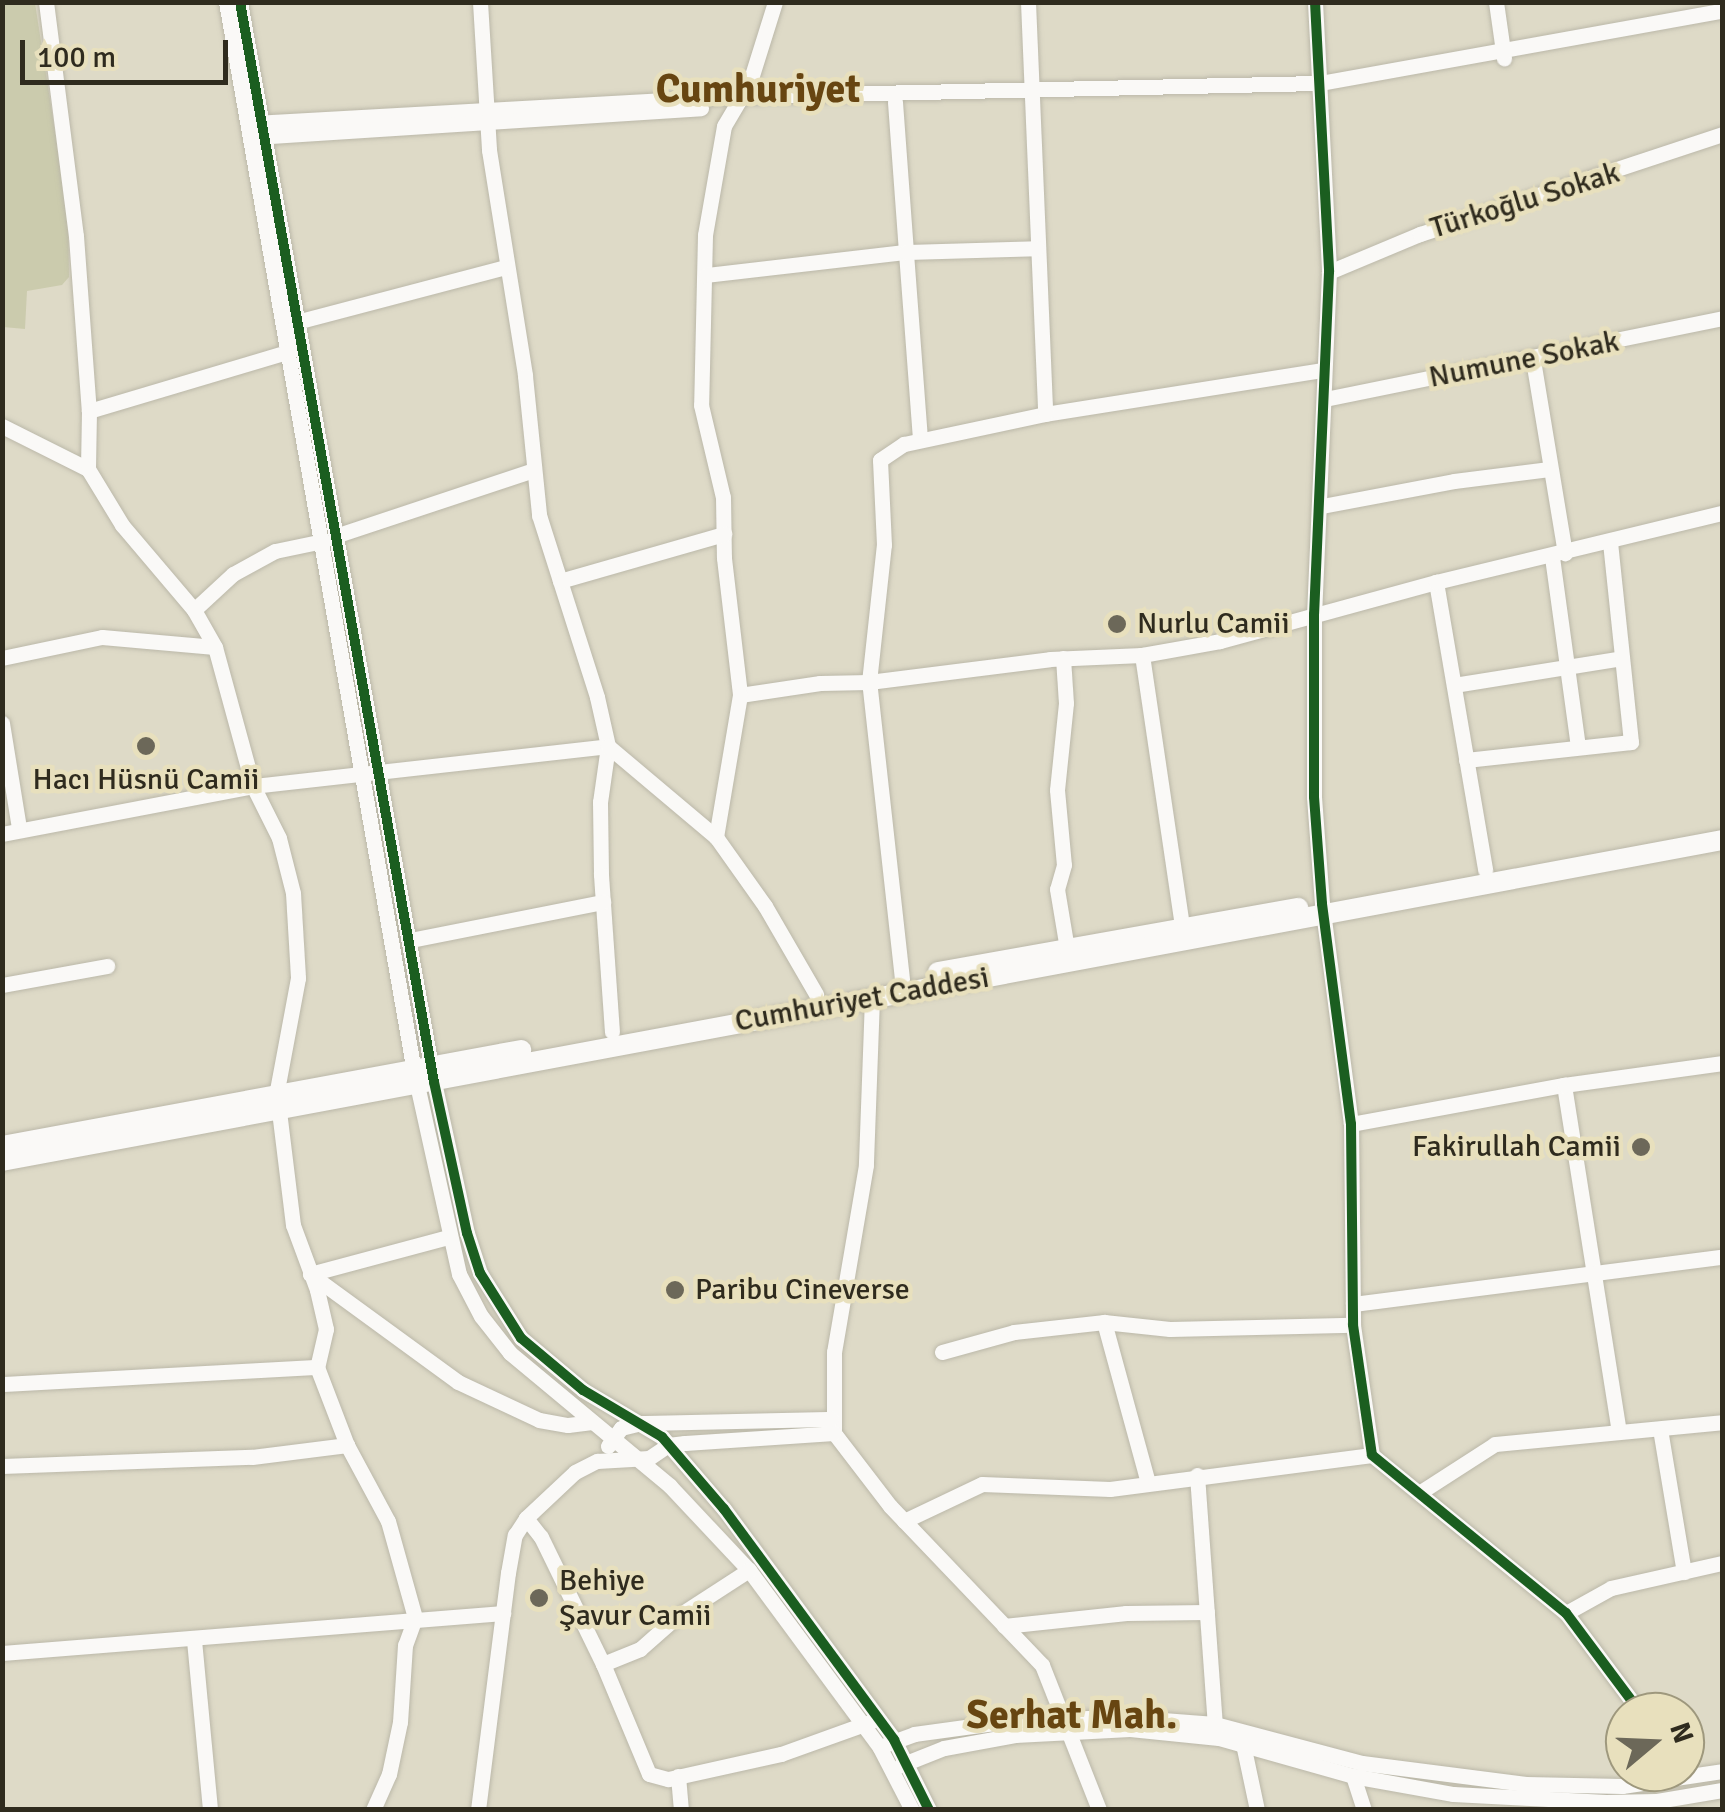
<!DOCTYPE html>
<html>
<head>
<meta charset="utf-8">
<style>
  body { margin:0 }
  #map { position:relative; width:1725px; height:1812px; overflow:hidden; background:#dedac7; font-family:Signika,sans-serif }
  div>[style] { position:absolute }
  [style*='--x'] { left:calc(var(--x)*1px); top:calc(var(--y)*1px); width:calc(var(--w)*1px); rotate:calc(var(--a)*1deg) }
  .green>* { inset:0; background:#cbcbad }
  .roads { filter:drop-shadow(0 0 2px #bbb8a9) drop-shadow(0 0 2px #bbb8a9) }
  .minor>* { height:15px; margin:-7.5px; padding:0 7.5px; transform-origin:7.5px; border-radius:7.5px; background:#faf9f7 }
  .major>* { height:20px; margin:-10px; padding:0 10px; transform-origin:10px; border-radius:10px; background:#faf9f7 }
  .cycleway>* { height:10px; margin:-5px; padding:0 5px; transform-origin:5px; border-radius:5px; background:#1b5e20 }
  .dots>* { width:28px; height:28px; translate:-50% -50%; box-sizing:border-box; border:5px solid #e8e0bd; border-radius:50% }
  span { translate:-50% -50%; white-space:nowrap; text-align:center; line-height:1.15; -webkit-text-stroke:9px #e8e0bd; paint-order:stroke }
  .street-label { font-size:30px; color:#2f2b1e }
  .poi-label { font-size:30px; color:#2f2b1e }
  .left { translate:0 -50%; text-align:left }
  .right { translate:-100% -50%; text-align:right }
  .district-label { font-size:40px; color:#674511; font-weight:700 }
  .frame { position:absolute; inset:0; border:5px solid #2f2b1e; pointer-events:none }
  .north { position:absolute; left:1605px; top:1692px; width:100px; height:100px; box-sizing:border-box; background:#e8e0bd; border:2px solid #9e987d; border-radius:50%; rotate:71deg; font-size:28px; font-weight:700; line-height:40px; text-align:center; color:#2f2b1e }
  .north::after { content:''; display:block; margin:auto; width:35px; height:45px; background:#6c6859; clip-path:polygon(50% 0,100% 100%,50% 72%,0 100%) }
  .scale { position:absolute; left:20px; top:40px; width:208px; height:45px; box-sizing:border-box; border:5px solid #2f2b1e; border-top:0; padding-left:12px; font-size:30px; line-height:35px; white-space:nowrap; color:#2f2b1e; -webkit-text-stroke:8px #e8e0bd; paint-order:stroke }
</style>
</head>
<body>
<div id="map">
  <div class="green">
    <div style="clip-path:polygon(2px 3px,35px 3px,68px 216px,69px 277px,62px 285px,27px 291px,25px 329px,3px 327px)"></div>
  </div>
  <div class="roads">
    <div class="minor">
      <div style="--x:46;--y:2;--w:236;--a:82.7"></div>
      <div style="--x:76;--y:236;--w:175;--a:85.8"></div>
      <div style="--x:89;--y:411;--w:58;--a:91"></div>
      <div style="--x:226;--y:2;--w:1085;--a:80.03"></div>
      <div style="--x:414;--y:1071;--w:208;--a:77.5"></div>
      <div style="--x:459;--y:1274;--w:47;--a:62.4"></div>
      <div style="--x:481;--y:1316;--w:47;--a:51.9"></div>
      <div style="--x:510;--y:1353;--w:208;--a:39.7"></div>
      <div style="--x:670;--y:1486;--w:115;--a:46.8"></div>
      <div style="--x:749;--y:1570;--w:221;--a:53.6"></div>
      <div style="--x:880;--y:1748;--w:70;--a:62.7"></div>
      <div style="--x:240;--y:2;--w:1097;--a:79.82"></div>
      <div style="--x:434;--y:1082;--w:155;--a:77.7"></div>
      <div style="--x:467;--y:1233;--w:42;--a:72"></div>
      <div style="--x:480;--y:1273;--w:77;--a:57.8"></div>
      <div style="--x:521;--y:1338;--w:81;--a:40"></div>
      <div style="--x:583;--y:1390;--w:92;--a:30.7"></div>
      <div style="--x:662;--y:1437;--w:95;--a:49.3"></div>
      <div style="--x:724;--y:1509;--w:287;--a:53.6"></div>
      <div style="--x:894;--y:1740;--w:78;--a:63.4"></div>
      <div style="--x:480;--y:2;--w:148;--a:86.5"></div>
      <div style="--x:489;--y:150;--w:229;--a:80.9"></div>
      <div style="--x:525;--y:376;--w:140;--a:84.2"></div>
      <div style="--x:539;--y:515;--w:191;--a:72.3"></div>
      <div style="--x:597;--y:697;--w:50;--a:77.3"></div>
      <div style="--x:608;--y:746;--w:57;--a:98.1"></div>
      <div style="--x:600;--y:802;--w:73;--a:89.2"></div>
      <div style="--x:601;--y:875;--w:157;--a:86"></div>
      <div style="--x:775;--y:2;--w:84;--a:107.4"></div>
      <div style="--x:750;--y:82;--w:51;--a:120.6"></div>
      <div style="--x:724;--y:126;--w:111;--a:99.9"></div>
      <div style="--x:705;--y:235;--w:170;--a:91.3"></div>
      <div style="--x:701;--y:405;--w:95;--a:76.6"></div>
      <div style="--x:723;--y:497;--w:61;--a:89.1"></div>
      <div style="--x:724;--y:558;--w:138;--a:83.3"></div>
      <div style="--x:740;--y:695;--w:81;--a:-8.5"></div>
      <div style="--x:820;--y:683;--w:49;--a:-1.2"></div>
      <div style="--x:869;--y:682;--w:138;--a:-83.8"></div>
      <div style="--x:884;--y:545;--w:85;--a:-92.7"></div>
      <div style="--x:880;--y:460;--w:29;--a:-34"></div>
      <div style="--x:904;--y:444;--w:144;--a:-12"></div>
      <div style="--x:1045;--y:414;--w:282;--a:-9"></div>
      <div style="--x:1028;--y:2;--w:412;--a:87.6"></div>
      <div style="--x:1315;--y:2;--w:270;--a:87"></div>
      <div style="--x:1329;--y:272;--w:342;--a:92.5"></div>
      <div style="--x:1314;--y:614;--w:183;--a:90"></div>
      <div style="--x:1314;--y:797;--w:107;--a:85.7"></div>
      <div style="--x:1322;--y:904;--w:222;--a:82.5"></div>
      <div style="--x:1351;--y:1124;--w:201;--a:89.4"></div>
      <div style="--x:1353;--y:1325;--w:131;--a:81.7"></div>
      <div style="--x:1372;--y:1455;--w:250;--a:39.2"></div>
      <div style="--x:1566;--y:1613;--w:124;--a:53.2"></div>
      <div style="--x:1496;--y:2;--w:57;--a:81.9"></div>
      <div style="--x:254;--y:123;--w:488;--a:-3.2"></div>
      <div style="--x:741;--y:96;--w:579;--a:-1.29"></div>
      <div style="--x:1320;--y:83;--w:408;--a:-10.2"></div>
      <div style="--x:255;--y:137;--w:447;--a:-3.7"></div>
      <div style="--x:1329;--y:272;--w:99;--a:-22.7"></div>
      <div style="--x:1420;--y:234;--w:318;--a:-18.3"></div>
      <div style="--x:706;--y:275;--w:201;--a:-6.6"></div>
      <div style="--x:906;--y:252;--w:150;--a:-94.2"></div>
      <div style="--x:296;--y:322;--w:217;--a:-14.7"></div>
      <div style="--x:1533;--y:360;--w:196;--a:80.6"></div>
      <div style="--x:1325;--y:399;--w:405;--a:-11.5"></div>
      <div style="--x:89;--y:411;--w:210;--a:-16.6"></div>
      <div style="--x:2;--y:426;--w:96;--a:26.6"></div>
      <div style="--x:88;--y:469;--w:66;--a:58.7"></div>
      <div style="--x:122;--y:525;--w:111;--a:49.7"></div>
      <div style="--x:194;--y:610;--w:43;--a:60.4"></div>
      <div style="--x:215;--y:647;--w:144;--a:74.7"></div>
      <div style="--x:253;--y:786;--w:58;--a:63.4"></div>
      <div style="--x:279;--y:838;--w:57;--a:75.7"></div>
      <div style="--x:293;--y:893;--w:85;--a:86.6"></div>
      <div style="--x:298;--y:978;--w:119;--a:100.6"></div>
      <div style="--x:920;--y:439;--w:188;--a:-94.3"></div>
      <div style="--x:906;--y:252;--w:131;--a:-1.7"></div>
      <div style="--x:1322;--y:506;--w:134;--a:-10.7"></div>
      <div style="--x:1454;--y:481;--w:96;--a:-7.2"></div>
      <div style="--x:335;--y:536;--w:209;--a:-18.4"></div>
      <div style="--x:1552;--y:557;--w:191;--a:82.2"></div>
      <div style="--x:560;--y:581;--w:171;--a:-16"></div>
      <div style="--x:1436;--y:582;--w:292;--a:80.3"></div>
      <div style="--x:194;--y:610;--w:53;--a:-42.7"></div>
      <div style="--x:233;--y:574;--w:48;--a:-28.7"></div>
      <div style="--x:275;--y:551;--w:49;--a:-11.8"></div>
      <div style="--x:1142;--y:655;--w:275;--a:81.6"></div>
      <div style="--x:2;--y:658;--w:102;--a:-11.9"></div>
      <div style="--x:102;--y:637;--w:113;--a:5.1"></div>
      <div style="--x:1063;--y:658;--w:45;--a:86.2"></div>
      <div style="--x:1066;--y:703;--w:87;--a:95.9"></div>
      <div style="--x:1057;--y:790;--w:75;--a:84.7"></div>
      <div style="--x:1064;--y:865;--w:25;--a:106"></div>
      <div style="--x:1057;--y:889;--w:61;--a:80.5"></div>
      <div style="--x:1454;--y:685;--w:170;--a:-9.1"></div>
      <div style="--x:2;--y:723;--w:106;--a:80.8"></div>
      <div style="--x:1466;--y:760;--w:166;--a:-6.2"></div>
      <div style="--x:1631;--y:742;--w:202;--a:-96"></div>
      <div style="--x:2;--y:834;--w:256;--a:-10.8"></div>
      <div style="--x:253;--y:786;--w:357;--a:-6.4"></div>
      <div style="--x:608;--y:746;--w:141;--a:40.1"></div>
      <div style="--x:716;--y:837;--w:85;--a:54.6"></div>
      <div style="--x:765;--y:906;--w:102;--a:59.9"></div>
      <div style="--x:716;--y:837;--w:144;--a:-80.4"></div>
      <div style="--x:411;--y:940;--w:196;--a:-11.2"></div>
      <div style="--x:902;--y:979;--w:299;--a:-96.3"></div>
      <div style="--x:869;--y:682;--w:182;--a:-7.2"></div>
      <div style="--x:1050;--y:659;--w:92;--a:-2.5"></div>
      <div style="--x:1142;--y:655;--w:79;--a:-10.2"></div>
      <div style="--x:1220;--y:641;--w:224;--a:-15.3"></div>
      <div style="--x:1436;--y:582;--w:294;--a:-13.6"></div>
      <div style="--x:2;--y:985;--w:107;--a:-10.3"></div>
      <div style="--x:872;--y:998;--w:167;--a:92.1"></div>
      <div style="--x:866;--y:1165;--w:190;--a:99.7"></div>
      <div style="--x:834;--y:1352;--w:81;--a:90"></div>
      <div style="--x:834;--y:1433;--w:92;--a:52.5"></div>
      <div style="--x:890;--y:1506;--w:220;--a:46.3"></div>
      <div style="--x:1042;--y:1665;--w:156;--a:68.5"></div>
      <div style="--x:1564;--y:1085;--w:350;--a:81"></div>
      <div style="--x:279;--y:1111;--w:115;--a:83"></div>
      <div style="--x:293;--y:1225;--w:69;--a:69.7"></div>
      <div style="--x:317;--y:1290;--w:40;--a:77"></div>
      <div style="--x:326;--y:1329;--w:39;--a:103"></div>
      <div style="--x:317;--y:1367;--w:84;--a:69"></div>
      <div style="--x:347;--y:1445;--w:86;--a:61.7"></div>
      <div style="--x:388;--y:1521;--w:101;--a:74.4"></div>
      <div style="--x:415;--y:1618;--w:29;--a:110"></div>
      <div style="--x:405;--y:1645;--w:77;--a:93.7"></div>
      <div style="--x:400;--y:1722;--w:53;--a:101.9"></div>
      <div style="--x:389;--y:1774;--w:39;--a:114"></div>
      <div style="--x:1351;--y:1124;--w:217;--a:-10.4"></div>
      <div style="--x:1564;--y:1085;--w:160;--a:-7.9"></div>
      <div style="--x:310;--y:1274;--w:183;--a:36.1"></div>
      <div style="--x:458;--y:1382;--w:89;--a:25.1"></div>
      <div style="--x:539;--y:1420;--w:29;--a:10"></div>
      <div style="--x:568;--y:1425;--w:24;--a:-7"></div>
      <div style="--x:310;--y:1274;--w:143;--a:-15"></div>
      <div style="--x:1353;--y:1304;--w:372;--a:-7.3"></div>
      <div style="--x:1104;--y:1322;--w:167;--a:74.7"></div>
      <div style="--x:942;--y:1352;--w:75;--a:-15.5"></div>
      <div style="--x:1014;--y:1332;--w:91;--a:-6.3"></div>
      <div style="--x:1104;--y:1322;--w:66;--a:6.1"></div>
      <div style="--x:1170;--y:1329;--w:183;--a:-1.3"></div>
      <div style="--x:2;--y:1384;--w:315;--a:-3.1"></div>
      <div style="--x:1660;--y:1429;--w:145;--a:80.5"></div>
      <div style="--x:608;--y:1446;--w:22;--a:-54"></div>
      <div style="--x:621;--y:1428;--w:21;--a:-14"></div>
      <div style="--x:641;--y:1423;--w:190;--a:-1.2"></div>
      <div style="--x:2;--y:1466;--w:250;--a:-2.1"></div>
      <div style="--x:252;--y:1457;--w:96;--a:-7.2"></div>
      <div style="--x:1197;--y:1475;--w:250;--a:85.9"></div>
      <div style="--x:1419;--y:1493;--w:90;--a:-32.8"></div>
      <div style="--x:1495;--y:1444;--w:228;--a:-5.5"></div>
      <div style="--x:526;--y:1518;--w:24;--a:52"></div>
      <div style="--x:541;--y:1537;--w:141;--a:64"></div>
      <div style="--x:603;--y:1664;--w:119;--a:67.3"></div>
      <div style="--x:649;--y:1774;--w:20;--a:15"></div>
      <div style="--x:668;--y:1779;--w:116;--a:-12.5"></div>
      <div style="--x:781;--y:1754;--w:95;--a:-19.8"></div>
      <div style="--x:904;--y:1521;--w:86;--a:-25.4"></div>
      <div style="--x:982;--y:1484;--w:128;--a:2.2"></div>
      <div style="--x:1110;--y:1489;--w:264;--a:-7.4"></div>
      <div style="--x:1566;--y:1613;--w:51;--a:-29.1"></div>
      <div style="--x:1611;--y:1588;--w:114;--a:-12.7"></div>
      <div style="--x:1004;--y:1626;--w:123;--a:-6.1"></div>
      <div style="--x:1126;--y:1613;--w:81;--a:-0.7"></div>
      <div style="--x:194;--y:1640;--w:171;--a:84.6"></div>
      <div style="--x:2;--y:1653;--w:503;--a:-4.56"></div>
      <div style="--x:603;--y:1664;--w:40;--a:-22"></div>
      <div style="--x:640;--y:1649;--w:47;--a:-41.5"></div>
      <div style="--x:675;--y:1618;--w:88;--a:-33"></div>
      <div style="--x:887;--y:1744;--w:29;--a:-20"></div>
      <div style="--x:914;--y:1734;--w:103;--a:-7.8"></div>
      <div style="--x:1016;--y:1720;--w:108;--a:-1.6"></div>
      <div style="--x:1124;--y:1717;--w:91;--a:4.4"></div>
      <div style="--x:1215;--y:1724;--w:152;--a:14.9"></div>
      <div style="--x:1362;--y:1763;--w:165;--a:7.3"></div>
      <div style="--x:1526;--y:1784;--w:96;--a:1.2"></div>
      <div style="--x:1622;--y:1786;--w:101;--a:-8.5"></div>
      <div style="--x:1243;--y:1744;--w:67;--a:78"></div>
      <div style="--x:901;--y:1765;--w:46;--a:-21.6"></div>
      <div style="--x:944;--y:1748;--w:72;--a:-10.4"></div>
      <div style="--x:1015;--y:1735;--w:115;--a:-3"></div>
      <div style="--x:1130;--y:1729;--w:89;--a:5.8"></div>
      <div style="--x:1219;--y:1738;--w:139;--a:15.8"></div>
      <div style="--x:1353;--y:1776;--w:102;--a:10.2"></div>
      <div style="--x:1453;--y:1794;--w:153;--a:3"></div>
      <div style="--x:1606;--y:1802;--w:51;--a:-1.1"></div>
      <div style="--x:1657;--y:1801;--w:66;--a:-9.6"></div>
      <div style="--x:678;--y:1776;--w:34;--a:85"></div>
      <div style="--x:1353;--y:1776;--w:36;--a:72"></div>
      <div style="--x:478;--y:1810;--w:239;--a:-82.8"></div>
      <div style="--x:508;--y:1573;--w:39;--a:-80"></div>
      <div style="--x:515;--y:1535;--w:20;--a:-57"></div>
      <div style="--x:526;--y:1518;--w:67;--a:-43.2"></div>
      <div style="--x:575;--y:1472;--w:25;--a:-27"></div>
      <div style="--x:597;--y:1461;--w:52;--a:-3.3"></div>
      <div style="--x:649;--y:1458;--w:23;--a:-34"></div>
      <div style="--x:668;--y:1445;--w:17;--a:-7"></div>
      <div style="--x:685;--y:1443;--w:149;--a:-3.8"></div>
    </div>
    <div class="major">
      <div style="--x:938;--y:972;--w:366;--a:-10.1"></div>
      <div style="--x:2;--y:1146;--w:528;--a:-10.48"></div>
      <div style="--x:2;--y:1161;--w:1750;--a:-10.57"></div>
    </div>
  </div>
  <div class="cycleway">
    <div style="--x:240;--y:2;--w:1097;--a:79.82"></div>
    <div style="--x:434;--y:1082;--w:155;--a:77.7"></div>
    <div style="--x:467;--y:1233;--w:42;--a:72"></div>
    <div style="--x:480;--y:1273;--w:77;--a:57.8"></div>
    <div style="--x:521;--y:1338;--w:81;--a:40"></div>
    <div style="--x:583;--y:1390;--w:92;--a:30.7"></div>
    <div style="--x:662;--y:1437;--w:95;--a:49.3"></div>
    <div style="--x:724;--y:1509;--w:287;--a:53.6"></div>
    <div style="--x:894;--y:1740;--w:78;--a:63.4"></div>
    <div style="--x:1315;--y:2;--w:270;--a:87"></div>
    <div style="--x:1329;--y:272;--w:342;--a:92.5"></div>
    <div style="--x:1314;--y:614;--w:183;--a:90"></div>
    <div style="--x:1314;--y:797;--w:107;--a:85.7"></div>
    <div style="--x:1322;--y:904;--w:222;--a:82.5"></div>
    <div style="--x:1351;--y:1124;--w:201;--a:89.4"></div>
    <div style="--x:1353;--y:1325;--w:131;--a:81.7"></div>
    <div style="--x:1372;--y:1455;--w:250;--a:39.2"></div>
    <div style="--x:1566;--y:1613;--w:124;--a:53.2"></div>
  </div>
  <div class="dots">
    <div style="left:1117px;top:624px;background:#6c6859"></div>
    <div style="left:146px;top:746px;background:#6c6859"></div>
    <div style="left:1641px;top:1147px;background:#6c6859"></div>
    <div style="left:675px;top:1290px;background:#6c6859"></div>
    <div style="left:539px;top:1598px;background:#6c6859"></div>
  </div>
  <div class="street-label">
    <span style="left:1525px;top:201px;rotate:-17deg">Türkoğlu Sokak</span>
    <span style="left:1524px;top:360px;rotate:-11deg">Numune Sokak</span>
    <span style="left:862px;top:1000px;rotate:-10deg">Cumhuriyet Caddesi</span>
  </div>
  <div class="poi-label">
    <span class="left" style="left:1137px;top:624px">Nurlu Camii</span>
    <span style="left:146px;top:780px">Hacı Hüsnü Camii</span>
    <span class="right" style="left:1621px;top:1147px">Fakirullah Camii</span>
    <span class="left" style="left:695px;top:1290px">Paribu Cineverse</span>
    <span class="left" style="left:559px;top:1598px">Behiye<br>Şavur Camii</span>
  </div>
  <div class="district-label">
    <span style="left:758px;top:89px">Cumhuriyet</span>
    <span style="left:1072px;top:1715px">Serhat Mah.</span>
  </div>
  <div class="frame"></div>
  <div class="north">N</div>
  <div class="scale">100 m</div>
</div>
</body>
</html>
